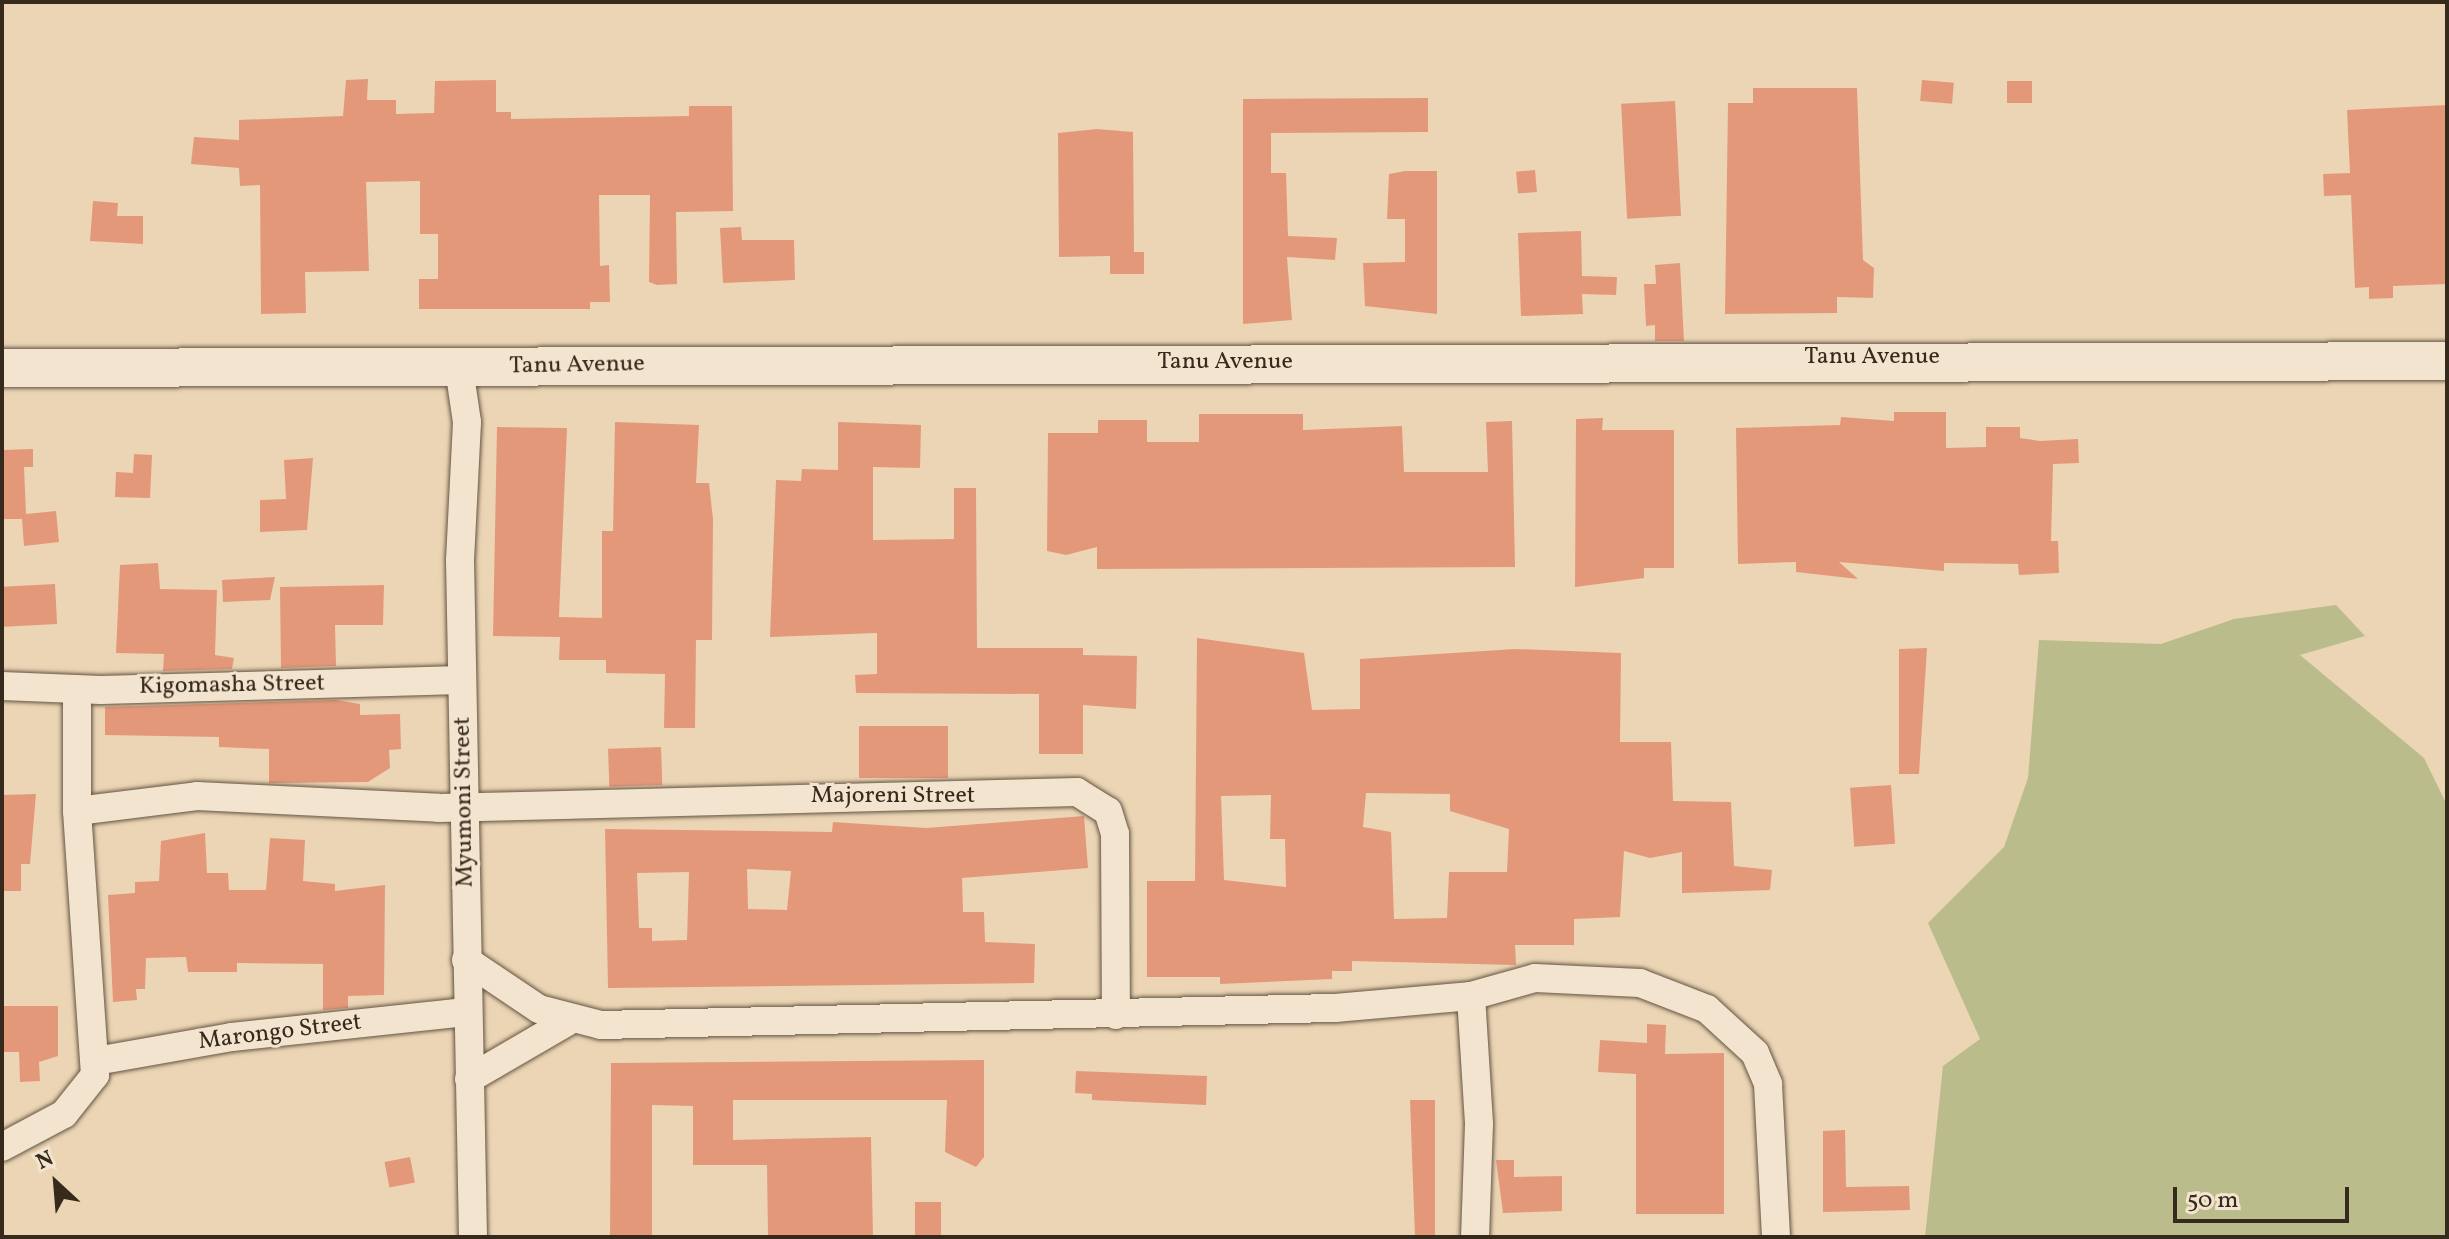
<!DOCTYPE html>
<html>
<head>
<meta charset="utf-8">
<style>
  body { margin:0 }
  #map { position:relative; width:2449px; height:1239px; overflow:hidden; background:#ecd5b5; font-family:Vollkorn,serif }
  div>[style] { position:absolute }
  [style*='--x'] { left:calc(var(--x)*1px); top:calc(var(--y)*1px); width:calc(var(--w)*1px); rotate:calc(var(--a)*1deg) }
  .green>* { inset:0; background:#babc8b }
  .building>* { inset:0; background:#e39979; transform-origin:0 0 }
  .roads { filter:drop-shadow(0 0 2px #645542) drop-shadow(0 0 2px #645542) }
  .street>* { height:28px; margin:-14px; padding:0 14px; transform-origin:14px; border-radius:14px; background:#f3e4cf }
  .secondary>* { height:38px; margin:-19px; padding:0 19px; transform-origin:19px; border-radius:19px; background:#f3e4cf }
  span { translate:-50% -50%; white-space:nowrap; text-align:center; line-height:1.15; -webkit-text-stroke:6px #f3e4cf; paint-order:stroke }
  .street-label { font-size:24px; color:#362a1c }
  .frame { position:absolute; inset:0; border:4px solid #362a1c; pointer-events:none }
  .north { position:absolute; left:16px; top:1143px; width:80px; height:80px; -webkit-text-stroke:6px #f3e4cf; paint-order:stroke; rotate:334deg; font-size:22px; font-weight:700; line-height:32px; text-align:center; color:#362a1c }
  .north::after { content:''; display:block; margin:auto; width:28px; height:36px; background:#362a1c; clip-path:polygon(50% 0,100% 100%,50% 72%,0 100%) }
  .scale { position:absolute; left:2173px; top:1187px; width:176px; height:36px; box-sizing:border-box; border:4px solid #362a1c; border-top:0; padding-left:10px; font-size:24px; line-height:28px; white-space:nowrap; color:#362a1c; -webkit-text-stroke:6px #f3e4cf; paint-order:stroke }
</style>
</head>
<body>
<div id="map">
  <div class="green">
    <div style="clip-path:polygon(2336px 605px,2365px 636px,2300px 655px,2424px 758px,2447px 805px,2447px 1237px,1925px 1237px,1943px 1066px,1980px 1039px,1928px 923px,2004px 847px,2028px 778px,2039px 640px,2161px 644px,2234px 619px)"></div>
  </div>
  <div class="building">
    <div style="clip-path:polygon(368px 79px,367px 100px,396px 100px,396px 114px,434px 113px,435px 81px,496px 80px,496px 112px,511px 112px,511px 119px,689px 116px,689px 106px,732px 106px,733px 211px,676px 212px,677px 284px,657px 285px,649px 282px,650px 195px,599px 195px,600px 266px,609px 265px,610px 302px,590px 302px,590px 309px,419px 309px,419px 279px,438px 279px,438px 234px,420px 234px,420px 181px,366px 182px,369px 271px,305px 272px,306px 313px,261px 314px,260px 185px,240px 186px,239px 168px,191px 164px,194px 137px,239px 140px,239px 120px,343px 116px,346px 80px)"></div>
    <div style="left:1922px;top:80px;width:32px;height:21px;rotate:5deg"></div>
    <div style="left:2007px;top:81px;width:25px;height:22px"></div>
    <div style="clip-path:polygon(1753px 88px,1857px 88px,1863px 260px,1874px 268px,1873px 298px,1837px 297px,1837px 313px,1725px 314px,1728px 103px,1753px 103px)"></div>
    <div style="clip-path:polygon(1428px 98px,1428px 132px,1271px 133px,1271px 173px,1286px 173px,1288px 236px,1337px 238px,1335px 260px,1287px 257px,1292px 320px,1243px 324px,1243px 99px)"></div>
    <div style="left:1675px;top:101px;width:115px;height:54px;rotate:87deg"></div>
    <div style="clip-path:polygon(2447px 105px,2447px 284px,2393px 286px,2393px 298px,2369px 299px,2369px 287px,2355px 288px,2351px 195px,2324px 196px,2323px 174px,2350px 173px,2347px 110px)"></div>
    <div style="clip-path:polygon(1097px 129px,1133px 132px,1134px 252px,1144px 252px,1144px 274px,1110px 274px,1110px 256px,1059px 257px,1058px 133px)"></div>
    <div style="left:1535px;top:170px;width:22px;height:19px;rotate:85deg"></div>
    <div style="clip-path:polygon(1405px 171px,1437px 171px,1437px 314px,1365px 306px,1363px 263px,1405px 262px,1405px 219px,1387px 219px,1389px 174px)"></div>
    <div style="clip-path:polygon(93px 201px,118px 203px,117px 216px,143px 216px,143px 244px,90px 241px)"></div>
    <div style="clip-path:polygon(741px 227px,742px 240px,794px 240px,795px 280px,723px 283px,720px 228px)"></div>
    <div style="clip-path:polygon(1581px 231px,1582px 276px,1617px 277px,1616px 295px,1582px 294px,1583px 314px,1521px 316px,1518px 233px)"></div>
    <div style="clip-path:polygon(1680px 263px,1684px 341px,1655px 341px,1655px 325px,1646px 326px,1644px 284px,1656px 284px,1655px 265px)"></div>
    <div style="clip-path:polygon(1894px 412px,1946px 412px,1946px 448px,1986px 447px,1986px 427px,2020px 427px,2020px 438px,2040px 441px,2078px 439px,2079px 463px,2053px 464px,2051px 541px,2058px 541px,2059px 573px,2019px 575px,2018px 564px,1944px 563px,1944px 571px,1839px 562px,1858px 579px,1796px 572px,1796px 562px,1738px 564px,1736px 428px,1840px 425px,1841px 417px,1894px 421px)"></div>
    <div style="clip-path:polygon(1199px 414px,1303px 414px,1303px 430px,1402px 426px,1404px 472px,1488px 472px,1486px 422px,1512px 421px,1515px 567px,1097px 569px,1097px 547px,1066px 555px,1047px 551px,1048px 433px,1098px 433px,1098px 420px,1147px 420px,1147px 442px,1199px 442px)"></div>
    <div style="clip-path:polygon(1603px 418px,1602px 430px,1674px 430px,1674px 568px,1644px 568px,1644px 578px,1575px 587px,1576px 419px)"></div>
    <div style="clip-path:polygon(615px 422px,699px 425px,696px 483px,709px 483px,713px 519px,712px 640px,696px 640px,695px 728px,664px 728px,665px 674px,606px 673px,606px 660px,559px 660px,560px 637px,493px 636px,497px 427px,567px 428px,559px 617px,602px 618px,602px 531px,613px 531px)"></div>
    <div style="clip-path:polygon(838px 422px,921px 425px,920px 468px,873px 467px,873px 540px,954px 539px,954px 488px,976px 488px,977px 648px,1083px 648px,1083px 655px,1137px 656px,1136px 709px,1083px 705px,1083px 754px,1039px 754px,1039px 694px,856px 693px,855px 675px,877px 674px,877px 633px,770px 637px,776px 480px,801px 481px,802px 469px,838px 470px)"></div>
    <div style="clip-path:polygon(33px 449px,33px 467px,24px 467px,26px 514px,56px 511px,59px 542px,24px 546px,22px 519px,2px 519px,2px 450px)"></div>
    <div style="clip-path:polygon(134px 454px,152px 455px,150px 498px,115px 497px,116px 472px,133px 473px)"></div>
    <div style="clip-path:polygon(313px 458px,307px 530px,260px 532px,260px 500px,286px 499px,284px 460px)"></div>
    <div style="clip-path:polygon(158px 563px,160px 589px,217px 590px,215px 655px,234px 658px,232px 669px,163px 671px,164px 654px,116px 653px,120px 565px)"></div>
    <div style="clip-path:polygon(275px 577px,270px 600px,223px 602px,222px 580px)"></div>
    <div style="left:55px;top:584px;width:40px;height:53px;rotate:87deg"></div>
    <div style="clip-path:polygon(384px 585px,383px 625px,335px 625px,336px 666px,281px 668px,280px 587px)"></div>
    <div style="clip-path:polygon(evenodd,1197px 638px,1304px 653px,1312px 710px,1360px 709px,1360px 659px,1515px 649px,1621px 653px,1620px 742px,1671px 742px,1673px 801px,1731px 802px,1734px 866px,1772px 870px,1770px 890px,1682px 893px,1682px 852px,1650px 858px,1624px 851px,1620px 917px,1574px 919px,1574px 945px,1515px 945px,1516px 965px,1352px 961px,1352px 971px,1332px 971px,1332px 979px,1220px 984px,1220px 977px,1147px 977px,1147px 881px,1195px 881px,1197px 638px,1366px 793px,1450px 794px,1450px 811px,1509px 829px,1507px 872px,1449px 872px,1447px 918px,1394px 919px,1391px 832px,1363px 827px,1366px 793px,1197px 638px,1271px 795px,1270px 839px,1285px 839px,1286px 887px,1224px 880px,1221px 796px,1271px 795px)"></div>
    <div style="clip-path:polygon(1927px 648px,1919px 774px,1899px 774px,1899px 649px)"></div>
    <div style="clip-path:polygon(336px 700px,360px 704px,360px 715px,400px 714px,401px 749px,389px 750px,390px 768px,368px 782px,269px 783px,269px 749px,219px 747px,219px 737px,105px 735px,105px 707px)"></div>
    <div style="left:948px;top:726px;width:52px;height:89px;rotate:90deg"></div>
    <div style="left:661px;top:747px;width:38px;height:53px;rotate:88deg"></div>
    <div style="left:1891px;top:785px;width:59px;height:41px;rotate:86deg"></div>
    <div style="clip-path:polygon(36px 794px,30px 864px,21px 864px,21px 891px,2px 891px,2px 795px)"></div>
    <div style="clip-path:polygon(evenodd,1084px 816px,1088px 868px,962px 878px,963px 912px,984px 912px,985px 942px,1035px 944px,1034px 983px,608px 988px,605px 829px,832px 832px,833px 822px,926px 828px,1084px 816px,747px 869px,791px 871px,787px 910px,748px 909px,747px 869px,1084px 816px,689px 872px,687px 940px,652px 941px,652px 928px,639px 928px,637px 873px,689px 872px)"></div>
    <div style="clip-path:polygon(205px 833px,207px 873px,228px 873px,229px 890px,266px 890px,270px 838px,305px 840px,303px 881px,335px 884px,335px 891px,385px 885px,384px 995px,348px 996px,348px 1008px,323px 1010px,323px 964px,237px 963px,237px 972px,188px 972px,186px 957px,146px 958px,145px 989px,136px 989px,137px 1000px,113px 1002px,108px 895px,135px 893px,135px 882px,159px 881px,161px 841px)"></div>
    <div style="clip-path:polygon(2px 1006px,58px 1006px,58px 1056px,39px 1062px,40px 1081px,20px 1082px,19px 1052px,2px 1052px)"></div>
    <div style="clip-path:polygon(1647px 1024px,1666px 1025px,1665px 1054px,1724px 1053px,1724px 1214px,1636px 1214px,1636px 1074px,1598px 1072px,1600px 1040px,1647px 1043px)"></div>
    <div style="clip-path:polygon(984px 1060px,984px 1157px,976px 1167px,945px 1152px,947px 1100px,733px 1100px,733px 1140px,871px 1137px,873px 1237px,768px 1237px,767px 1165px,693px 1165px,693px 1106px,652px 1105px,652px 1237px,610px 1237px,611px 1063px)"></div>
    <div style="clip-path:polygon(1076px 1071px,1207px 1076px,1206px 1105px,1092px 1100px,1092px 1094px,1075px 1093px)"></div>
    <div style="clip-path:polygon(1410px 1100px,1435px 1100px,1435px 1237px,1415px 1237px)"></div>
    <div style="clip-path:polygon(1845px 1130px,1846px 1187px,1909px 1186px,1910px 1210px,1823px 1212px,1823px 1131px)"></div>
    <div style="left:410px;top:1157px;width:26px;height:26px;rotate:79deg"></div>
    <div style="clip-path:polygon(1496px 1160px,1514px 1160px,1514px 1177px,1562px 1176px,1562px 1211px,1503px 1213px)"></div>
    <div style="left:915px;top:1202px;width:26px;height:35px"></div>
  </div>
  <div class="roads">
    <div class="street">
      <div style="--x:459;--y:368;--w:55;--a:81.6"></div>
      <div style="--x:467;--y:422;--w:138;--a:92.9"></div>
      <div style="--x:460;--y:560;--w:677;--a:88.9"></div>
      <div style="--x:2;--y:686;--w:99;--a:2.3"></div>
      <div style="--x:101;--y:690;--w:361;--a:-1.6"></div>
      <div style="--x:77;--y:811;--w:121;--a:-7.1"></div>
      <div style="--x:197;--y:796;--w:242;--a:2.8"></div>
      <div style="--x:439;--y:808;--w:638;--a:-1.44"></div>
      <div style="--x:1077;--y:792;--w:36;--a:32"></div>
      <div style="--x:1108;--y:811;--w:24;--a:73"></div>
      <div style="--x:1115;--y:834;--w:181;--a:89.7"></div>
      <div style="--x:466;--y:960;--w:88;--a:33.9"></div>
      <div style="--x:539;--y:1009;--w:64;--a:14.5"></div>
      <div style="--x:601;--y:1025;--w:734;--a:-1.33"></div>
      <div style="--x:1335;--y:1008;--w:137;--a:-5"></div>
      <div style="--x:1471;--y:996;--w:66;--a:-15.7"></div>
      <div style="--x:1535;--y:978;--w:105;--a:2.7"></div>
      <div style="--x:1640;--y:983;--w:72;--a:21.2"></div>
      <div style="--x:1707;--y:1009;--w:65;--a:42.5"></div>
      <div style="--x:1755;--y:1053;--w:34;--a:67"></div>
      <div style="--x:1768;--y:1084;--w:153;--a:87"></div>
      <div style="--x:1471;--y:996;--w:128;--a:86.4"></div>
      <div style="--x:1479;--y:1124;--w:113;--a:92"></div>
      <div style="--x:96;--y:1061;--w:138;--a:-10"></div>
      <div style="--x:232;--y:1037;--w:235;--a:-6.1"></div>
      <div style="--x:469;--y:1079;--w:113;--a:-30.2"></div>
      <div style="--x:2;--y:1147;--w:70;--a:-28"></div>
      <div style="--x:64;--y:1114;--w:50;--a:-51.5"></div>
      <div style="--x:95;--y:1075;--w:265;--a:-93.9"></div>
      <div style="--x:77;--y:811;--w:121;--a:-90"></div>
    </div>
    <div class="secondary">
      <div style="--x:2;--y:368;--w:2445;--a:-0.16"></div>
    </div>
  </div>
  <div class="street-label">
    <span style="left:1872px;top:358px">Tanu Avenue</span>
    <span style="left:1225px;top:363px">Tanu Avenue</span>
    <span style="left:577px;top:366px;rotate:-1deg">Tanu Avenue</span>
    <span style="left:232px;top:686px;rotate:-1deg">Kigomasha Street</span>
    <span style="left:893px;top:797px">Majoreni Street</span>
    <span style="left:465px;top:802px;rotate:-91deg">Myumoni Street</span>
    <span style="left:280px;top:1033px;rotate:-7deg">Marongo Street</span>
  </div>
  <div class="frame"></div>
  <div class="north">N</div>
  <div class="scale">50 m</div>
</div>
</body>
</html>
